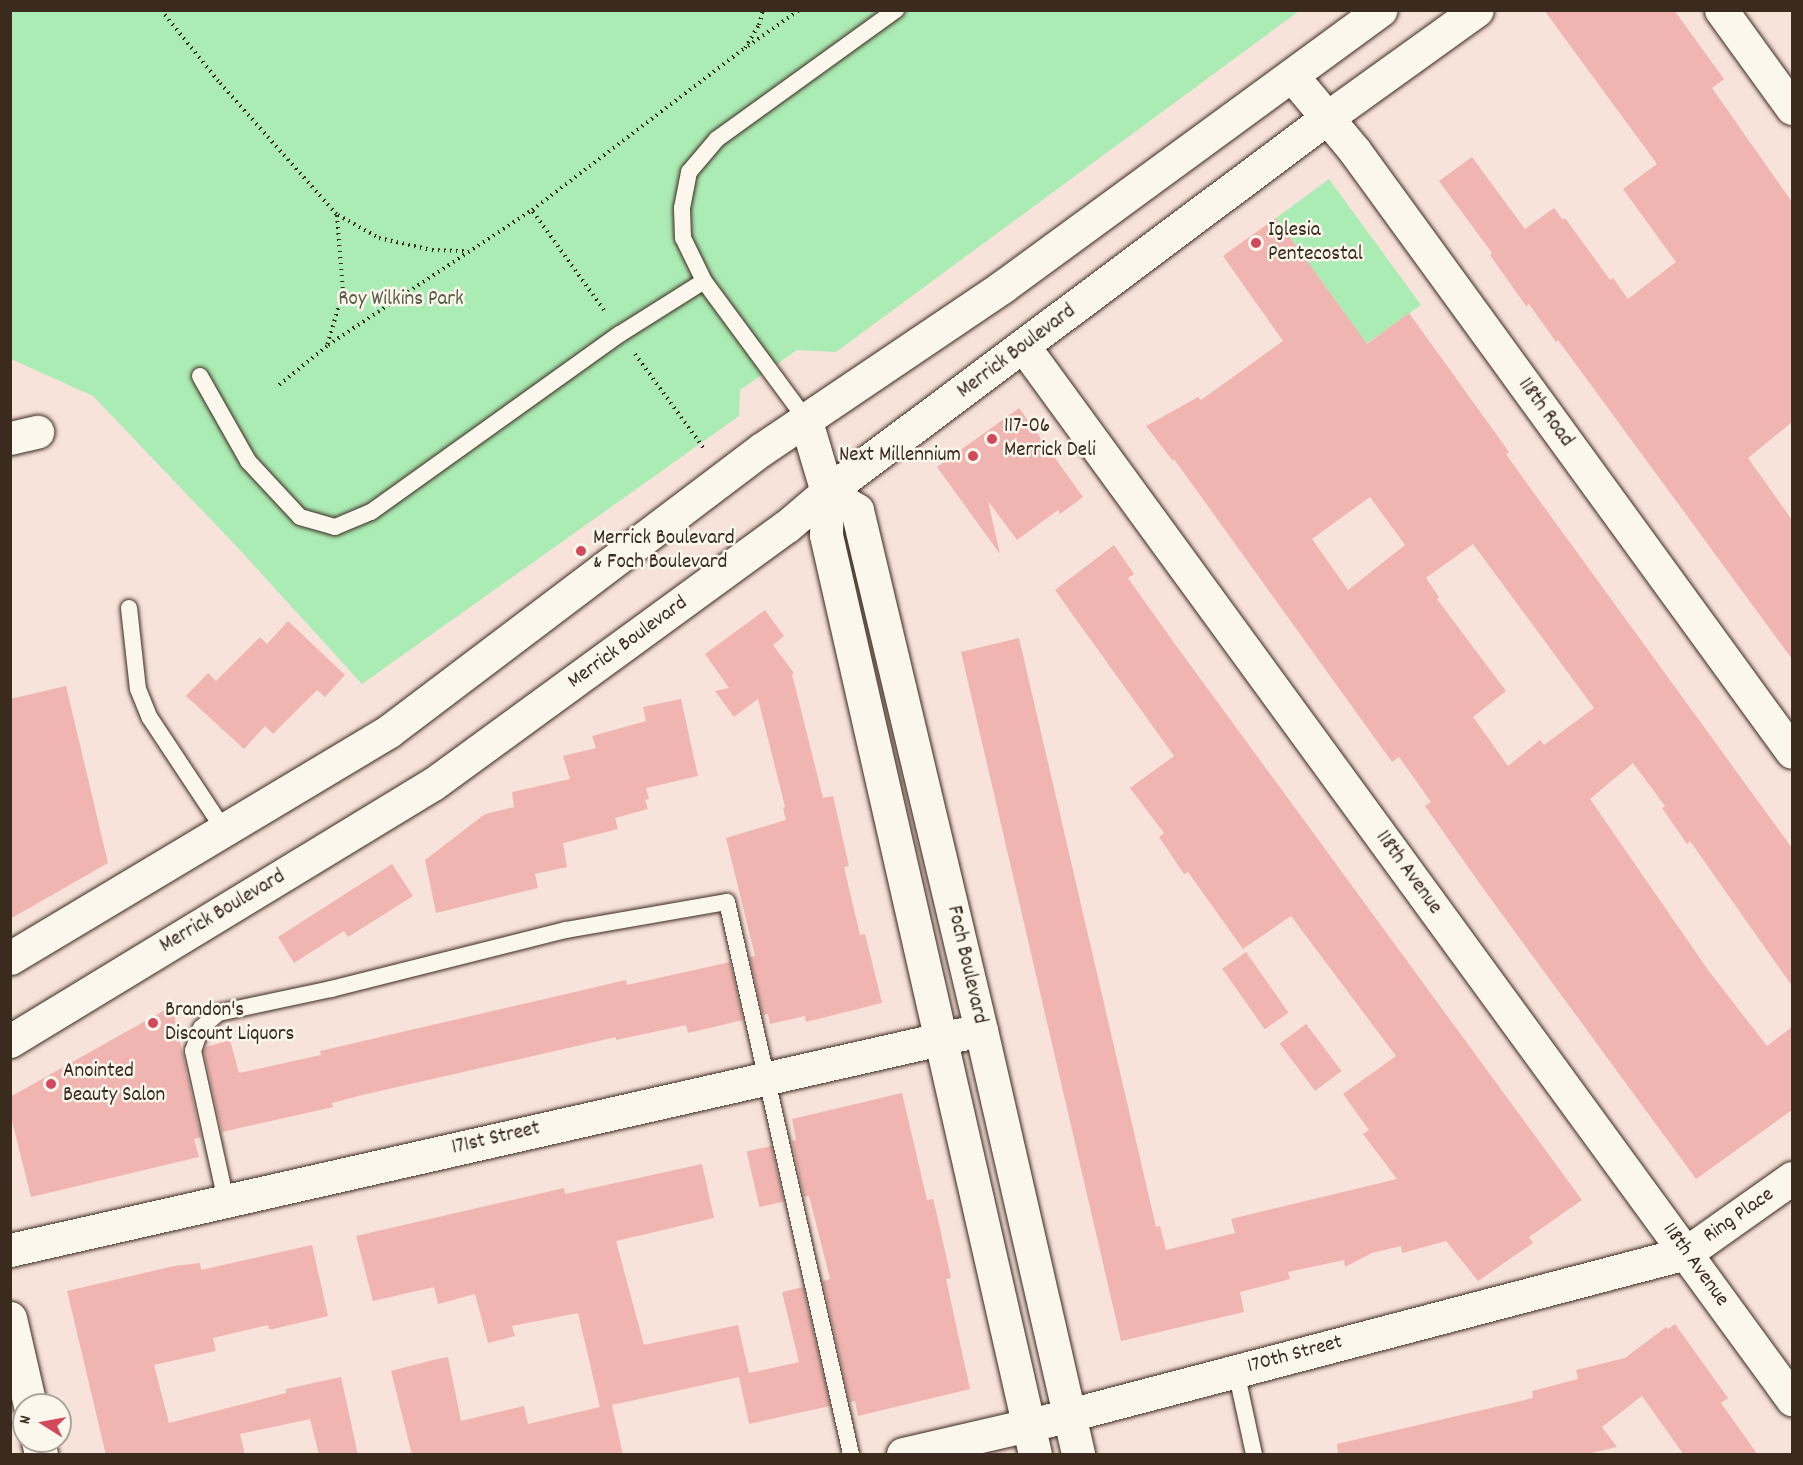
<!DOCTYPE html>
<html>
<head>
<meta charset="utf-8">
<style>
  body { margin:0 }
  #map { position:relative; width:1803px; height:1465px; overflow:hidden; background:#f8e3da; font-family:Dekko,sans-serif }
  div>[style] { position:absolute }
  [style*='--x'] { left:calc(var(--x)*1px); top:calc(var(--y)*1px); width:calc(var(--w)*1px); rotate:calc(var(--a)*1deg) }
  .green>* { inset:0; background:#abebb4 }
  .building>* { inset:0; background:#f0b5b1; transform-origin:0 0 }
  .path>* { height:4px; margin-top:-2px; transform-origin:0; background:repeating-linear-gradient(90deg,#3b2a1e 0 1.5px,transparent 0 6px) }
  .roads { filter:drop-shadow(0 0 2px #3b2a1e) drop-shadow(0 0 2px #3b2a1e) }
  .service>* { height:16px; margin:-8px; padding:0 8px; transform-origin:8px; border-radius:8px; background:#fbf7ec }
  .minor>* { height:33px; margin:-16.5px; padding:0 16.5px; transform-origin:16.5px; border-radius:16.5px; background:#fbf7ec }
  .primary>* { height:33px; margin:-16.5px; padding:0 16.5px; transform-origin:16.5px; border-radius:16.5px; background:#fbf7ec }
  .dots>* { width:16px; height:16px; translate:-50% -50%; box-sizing:border-box; border:3px solid #fbf7ec; border-radius:50% }
  span { translate:-50% -50%; white-space:nowrap; text-align:center; line-height:1.15; -webkit-text-stroke:5px #fbf7ec; paint-order:stroke }
  .poi-label { font-size:21px; color:#3b2a1e }
  .left { translate:0 -50%; text-align:left }
  .right { translate:-100% -50%; text-align:right }
  .park-label { font-size:21px; color:#575a44 }
  .street-label { font-size:21px; color:#3b2a1e }
  .frame { position:absolute; inset:0; border:12px solid #3b2a1e; pointer-events:none }
  .north { position:absolute; left:12px; top:1393px; width:60px; height:60px; box-sizing:border-box; background:#fbf7ec; border:2px solid #aea59a; border-radius:50%; rotate:281deg; font-size:16px; font-weight:700; line-height:24px; text-align:center; color:#3b2a1e }
  .north::after { content:''; display:block; margin:auto; width:21px; height:27px; background:#d1495b; clip-path:polygon(50% 0,100% 100%,50% 72%,0 100%) }
</style>
</head>
<body>
<div id="map">
  <div class="green">
    <div style="clip-path:polygon(11px 11px,1299px 11px,836px 352px,797px 350px,740px 390px,739px 416px,362px 684px,239px 549px,93px 396px,11px 359px)"></div>
    <div style="clip-path:polygon(1329px 179px,1421px 305px,1348px 357px,1351px 322px,1276px 218px)"></div>
  </div>
  <div class="building">
    <div style="clip-path:polygon(1544px 10px,1674px 10px,1724px 79px,1712px 88px,1792px 202px,1792px 422px,1748px 458px,1792px 520px,1792px 659px,1558px 340px,1556px 342px,1529px 304px,1526px 306px,1490px 255px,1492px 253px,1439px 181px,1472px 157px,1525px 229px,1554px 208px,1563px 220px,1565px 218px,1610px 280px,1613px 278px,1628px 299px,1676px 262px,1623px 189px,1657px 164px)"></div>
    <div style="clip-path:polygon(evenodd,1276px 218px,1367px 344px,1409px 313px,1509px 452px,1506px 454px,1523px 478px,1792px 848px,1792px 986px,1690px 841px,1687px 844px,1662px 808px,1665px 806px,1633px 763px,1590px 799px,1708px 970px,1767px 1046px,1792px 1027px,1792px 1110px,1696px 1179px,1485px 891px,1425px 806px,1431px 802px,1399px 757px,1392px 762px,1174px 459px,1173px 461px,1146px 426px,1198px 397px,1201px 400px,1283px 341px,1223px 256px,1276px 218px,1370px 497px,1405px 545px,1348px 590px,1312px 539px,1370px 497px,1276px 218px,1473px 544px,1594px 708px,1544px 745px,1540px 740px,1508px 766px,1473px 717px,1506px 691px,1437px 599px,1439px 597px,1426px 578px,1473px 544px)"></div>
    <div style="clip-path:polygon(1019px 408px,1083px 497px,1060px 514px,1058px 510px,1017px 540px,988px 501px,1000px 554px,937px 467px)"></div>
    <div style="clip-path:polygon(1114px 545px,1134px 574px,1128px 578px,1172px 640px,1582px 1200px,1529px 1237px,1533px 1243px,1478px 1281px,1446px 1241px,1402px 1253px,1401px 1246px,1372px 1253px,1345px 1267px,1344px 1260px,1288px 1272px,1290px 1279px,1240px 1292px,1244px 1312px,1121px 1341px,961px 652px,1019px 638px,1156px 1227px,1160px 1226px,1166px 1250px,1235px 1233px,1231px 1219px,1397px 1179px,1363px 1134px,1369px 1130px,1343px 1094px,1396px 1056px,1291px 916px,1243px 949px,1188px 872px,1184px 874px,1159px 837px,1164px 833px,1130px 788px,1174px 756px,1055px 590px)"></div>
    <div style="clip-path:polygon(765px 610px,784px 636px,773px 645px,794px 673px,792px 674px,823px 798px,833px 796px,849px 866px,844px 867px,860px 935px,865px 934px,882px 1003px,806px 1022px,805px 1016px,770px 1024px,768px 1014px,763px 1015px,750px 957px,755px 956px,726px 838px,786px 820px,783px 808px,785px 807px,758px 699px,734px 717px,715px 691px,729px 688px,705px 654px)"></div>
    <div style="clip-path:polygon(288px 621px,345px 675px,325px 697px,317px 690px,273px 734px,265px 726px,244px 749px,186px 696px,208px 673px,216px 681px,260px 637px,267px 644px)"></div>
    <div style="clip-path:polygon(66px 686px,108px 863px,10px 919px,10px 699px)"></div>
    <div style="clip-path:polygon(681px 699px,698px 776px,646px 788px,649px 799px,645px 800px,648px 809px,615px 818px,618px 829px,563px 843px,567px 867px,535px 874px,538px 888px,436px 913px,425px 860px,485px 814px,514px 807px,512px 792px,570px 779px,563px 756px,596px 748px,592px 736px,646px 721px,643px 707px)"></div>
    <div style="clip-path:polygon(392px 864px,413px 896px,348px 937px,344px 931px,294px 963px,278px 937px)"></div>
    <div style="left:1246px;top:952px;width:74px;height:29px;rotate:55deg"></div>
    <div style="clip-path:polygon(730px 962px,743px 1020px,688px 1033px,686px 1025px,616px 1040px,616px 1037px,358px 1096px,332px 1103px,333px 1107px,222px 1132px,204px 1052px,206px 1047px,230px 1040px,239px 1073px,321px 1055px,320px 1051px,626px 980px,627px 985px)"></div>
    <div style="clip-path:polygon(172px 1006px,201px 1137px,194px 1139px,199px 1157px,31px 1197px,10px 1113px,10px 1097px)"></div>
    <div style="left:1306px;top:1024px;width:59px;height:33px;rotate:53deg"></div>
    <div style="clip-path:polygon(902px 1093px,927px 1200px,933px 1199px,937px 1215px,951px 1278px,946px 1279px,970px 1389px,858px 1416px,855px 1401px,850px 1402px,823px 1281px,830px 1279px,809px 1196px,804px 1197px,792px 1141px,796px 1140px,792px 1119px)"></div>
    <div style="left:771px;top:1146px;width:57px;height:25px;rotate:77deg"></div>
    <div style="clip-path:polygon(702px 1164px,714px 1218px,616px 1241px,644px 1345px,738px 1325px,749px 1373px,799px 1362px,782px 1292px,803px 1287px,830px 1406px,749px 1424px,739px 1377px,612px 1405px,623px 1455px,412px 1455px,391px 1371px,433px 1360px,448px 1357px,461px 1421px,524px 1406px,528px 1424px,600px 1407px,578px 1313px,512px 1326px,515px 1336px,488px 1343px,475px 1294px,438px 1304px,434px 1287px,373px 1301px,356px 1236px,564px 1188px,565px 1194px)"></div>
    <div style="clip-path:polygon(312px 1245px,328px 1316px,273px 1329px,269px 1329px,268px 1325px,213px 1338px,216px 1351px,154px 1365px,169px 1423px,286px 1393px,286px 1389px,341px 1377px,358px 1455px,319px 1455px,310px 1419px,240px 1434px,245px 1455px,106px 1455px,67px 1291px,174px 1266px,200px 1263px,201px 1270px)"></div>
    <div style="clip-path:polygon(1675px 1324px,1728px 1398px,1721px 1403px,1758px 1455px,1684px 1455px,1642px 1396px,1602px 1427px,1617px 1447px,1583px 1455px,1338px 1455px,1337px 1444px,1533px 1398px,1532px 1391px,1578px 1379px,1576px 1370px,1625px 1358px,1666px 1327px,1668px 1329px)"></div>
  </div>
  <div class="path">
    <div style="--x:161;--y:10;--w:94;--a:51.1"></div>
    <div style="--x:220;--y:83;--w:176;--a:48.4"></div>
    <div style="--x:337;--y:215;--w:76;--a:85.5"></div>
    <div style="--x:343;--y:291;--w:57;--a:106.2"></div>
    <div style="--x:327;--y:346;--w:62;--a:140.9"></div>
    <div style="--x:748;--y:46;--w:62;--a:-35.2"></div>
    <div style="--x:338;--y:215;--w:47;--a:29.3"></div>
    <div style="--x:379;--y:238;--w:54;--a:12.8"></div>
    <div style="--x:432;--y:250;--w:35;--a:2"></div>
    <div style="--x:604;--y:310;--w:123;--a:-125.8"></div>
    <div style="--x:532;--y:210;--w:268;--a:-37.3"></div>
    <div style="--x:745;--y:48;--w:27;--a:-59"></div>
    <div style="--x:759;--y:25;--w:16;--a:-75"></div>
    <div style="--x:328;--y:345;--w:245;--a:-33.5"></div>
    <div style="--x:635;--y:354;--w:119;--a:53.9"></div>
  </div>
  <div class="roads">
    <div class="service">
      <div style="--x:200;--y:376;--w:98;--a:60.5"></div>
      <div style="--x:248;--y:461;--w:76;--a:47.1"></div>
      <div style="--x:300;--y:517;--w:36;--a:16"></div>
      <div style="--x:335;--y:527;--w:39;--a:-23"></div>
      <div style="--x:371;--y:512;--w:306;--a:-35.6"></div>
      <div style="--x:620;--y:334;--w:99;--a:-32.2"></div>
      <div style="--x:805;--y:418;--w:170;--a:-126.4"></div>
      <div style="--x:704;--y:281;--w:48;--a:-116"></div>
      <div style="--x:683;--y:238;--w:30;--a:-92"></div>
      <div style="--x:682;--y:208;--w:37;--a:-79"></div>
      <div style="--x:689;--y:172;--w:43;--a:-49.7"></div>
      <div style="--x:717;--y:139;--w:221;--a:-35.8"></div>
      <div style="--x:129;--y:608;--w:81;--a:83.7"></div>
      <div style="--x:138;--y:689;--w:31;--a:68"></div>
      <div style="--x:150;--y:718;--w:134;--a:56.5"></div>
      <div style="--x:226;--y:1201;--w:154;--a:-102.4"></div>
      <div style="--x:193;--y:1051;--w:24;--a:-71"></div>
      <div style="--x:201;--y:1028;--w:23;--a:-41"></div>
      <div style="--x:218;--y:1013;--w:116;--a:-12"></div>
      <div style="--x:331;--y:989;--w:242;--a:-14.1"></div>
      <div style="--x:566;--y:930;--w:163;--a:-9.9"></div>
      <div style="--x:727;--y:902;--w:566;--a:77.34"></div>
      <div style="--x:1236;--y:1371;--w:85;--a:77.8"></div>
    </div>
    <div class="minor">
      <div style="--x:1721;--y:10;--w:121;--a:54.1"></div>
      <div style="--x:1293;--y:77;--w:95;--a:50.1"></div>
      <div style="--x:1354;--y:150;--w:744;--a:53.96"></div>
      <div style="--x:1024;--y:347;--w:1303;--a:53.87"></div>
      <div style="--x:805;--y:418;--w:77;--a:73.4"></div>
      <div style="--x:827;--y:492;--w:43;--a:91.3"></div>
      <div style="--x:826;--y:535;--w:942;--a:77.19"></div>
      <div style="--x:10;--y:438;--w:28;--a:-13"></div>
      <div style="--x:827;--y:492;--w:35;--a:31"></div>
      <div style="--x:857;--y:510;--w:535;--a:76.59"></div>
      <div style="--x:981;--y:1030;--w:435;--a:77.1"></div>
      <div style="--x:10;--y:1250;--w:976;--a:-12.78"></div>
      <div style="--x:10;--y:1318;--w:89;--a:77.1"></div>
      <div style="--x:38;--y:1441;--w:13;--a:77"></div>
      <div style="--x:903;--y:1454;--w:151;--a:-13"></div>
      <div style="--x:1050;--y:1420;--w:658;--a:-14.71"></div>
      <div style="--x:1686;--y:1253;--w:130;--a:-35.3"></div>
    </div>
    <div class="primary">
      <div style="--x:10;--y:958;--w:442;--a:-30.9"></div>
      <div style="--x:389;--y:731;--w:468;--a:-37.1"></div>
      <div style="--x:762;--y:449;--w:290;--a:-34"></div>
      <div style="--x:1002;--y:287;--w:469;--a:-36.2"></div>
      <div style="--x:10;--y:1041;--w:495;--a:-31.3"></div>
      <div style="--x:433;--y:784;--w:438;--a:-36.1"></div>
      <div style="--x:787;--y:526;--w:52;--a:-40.4"></div>
      <div style="--x:827;--y:492;--w:626;--a:-36.81"></div>
      <div style="--x:1328;--y:117;--w:183;--a:-35.7"></div>
    </div>
  </div>
  <div class="dots">
    <div style="left:1256px;top:243px;background:#d1495b"></div>
    <div style="left:992px;top:439px;background:#d1495b"></div>
    <div style="left:973px;top:456px;background:#d1495b"></div>
    <div style="left:581px;top:551px;background:#d1495b"></div>
    <div style="left:153px;top:1023px;background:#d1495b"></div>
    <div style="left:51px;top:1084px;background:#d1495b"></div>
  </div>
  <div class="poi-label">
    <span class="left" style="left:1268px;top:243px">Iglesia<br>Pentecostal</span>
    <span class="left" style="left:1004px;top:439px">117-06<br>Merrick Deli</span>
    <span class="right" style="left:961px;top:456px">Next Millennium</span>
    <span class="left" style="left:593px;top:551px">Merrick Boulevard<br>&amp; Foch Boulevard</span>
    <span class="left" style="left:165px;top:1023px">Brandon's<br>Discount Liquors</span>
    <span class="left" style="left:63px;top:1084px">Anointed<br>Beauty Salon</span>
  </div>
  <div class="park-label">
    <span style="left:401px;top:300px">Roy Wilkins Park</span>
  </div>
  <div class="street-label">
    <span style="left:1017px;top:352px;rotate:-37deg">Merrick Boulevard</span>
    <span style="left:1545px;top:413px;rotate:54deg">118th Road</span>
    <span style="left:628px;top:643px;rotate:-36deg">Merrick Boulevard</span>
    <span style="left:1408px;top:873px;rotate:54deg">118th Avenue</span>
    <span style="left:223px;top:912px;rotate:-31deg">Merrick Boulevard</span>
    <span style="left:966px;top:965px;rotate:77deg">Foch Boulevard</span>
    <span style="left:496px;top:1139px;rotate:-13deg">171st Street</span>
    <span style="left:1739px;top:1216px;rotate:-35deg">Ring Place</span>
    <span style="left:1695px;top:1265px;rotate:54deg">118th Avenue</span>
    <span style="left:1295px;top:1355px;rotate:-15deg">170th Street</span>
  </div>
  <div class="frame"></div>
  <div class="north">N</div>
</div>
</body>
</html>
